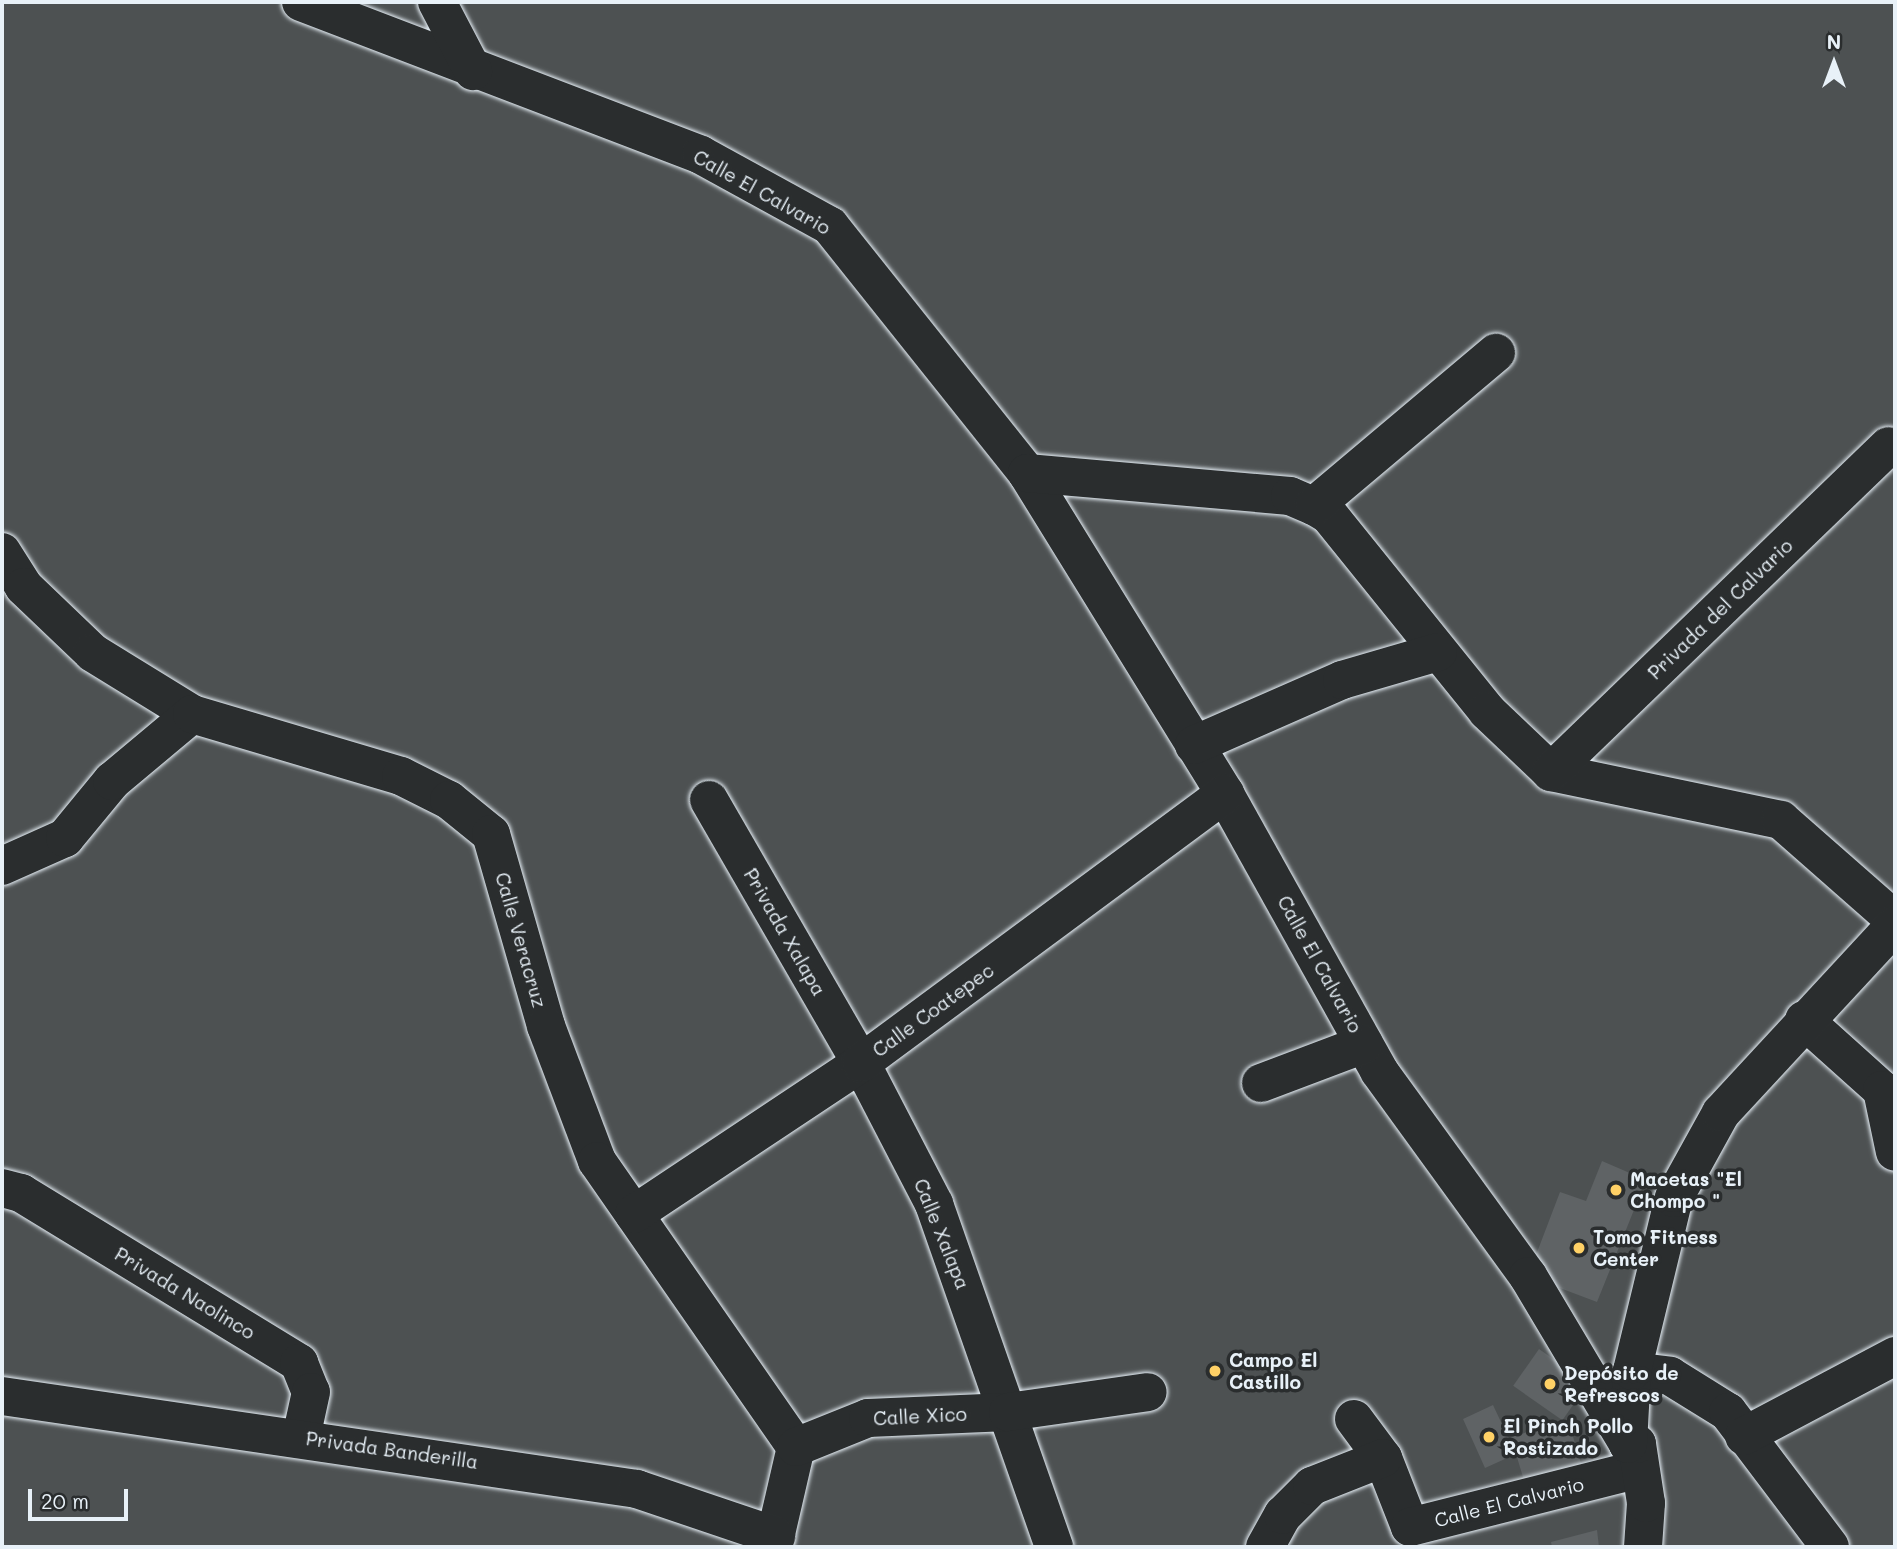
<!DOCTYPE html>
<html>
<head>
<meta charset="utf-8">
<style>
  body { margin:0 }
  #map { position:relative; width:1897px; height:1549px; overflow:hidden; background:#35393a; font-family:Mali,sans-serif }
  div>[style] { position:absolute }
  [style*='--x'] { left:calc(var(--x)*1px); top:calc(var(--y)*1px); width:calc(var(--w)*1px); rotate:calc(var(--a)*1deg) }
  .green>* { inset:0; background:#4d5152; transform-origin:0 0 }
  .building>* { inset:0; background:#5f6365; transform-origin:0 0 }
  .roads { filter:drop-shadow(0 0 2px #e8f1f8) drop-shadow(0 0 2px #e8f1f8) }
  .street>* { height:38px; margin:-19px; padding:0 19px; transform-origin:19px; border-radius:19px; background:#2a2d2e }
  .primary>* { height:38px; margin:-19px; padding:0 19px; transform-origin:19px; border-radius:19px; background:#2a2d2e }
  .dots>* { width:19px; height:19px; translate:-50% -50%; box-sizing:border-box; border:4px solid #2a2d2e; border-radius:50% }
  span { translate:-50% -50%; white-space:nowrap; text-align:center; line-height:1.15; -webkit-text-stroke:7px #2a2d2e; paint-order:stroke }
  .street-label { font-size:19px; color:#e8f1f8 }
  .poi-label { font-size:19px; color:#e8f1f8; font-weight:700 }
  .left { translate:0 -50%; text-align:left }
  .frame { position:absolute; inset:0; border:4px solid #e8f1f8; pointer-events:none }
  .north { position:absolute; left:1799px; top:28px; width:70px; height:70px; -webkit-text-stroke:5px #2a2d2e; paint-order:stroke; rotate:0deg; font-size:19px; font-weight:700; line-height:28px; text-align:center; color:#e8f1f8 }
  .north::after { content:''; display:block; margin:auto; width:24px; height:32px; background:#e8f1f8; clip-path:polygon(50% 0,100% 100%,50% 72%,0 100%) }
  .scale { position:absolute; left:28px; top:1489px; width:100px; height:32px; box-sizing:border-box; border:4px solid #e8f1f8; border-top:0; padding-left:9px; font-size:21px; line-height:24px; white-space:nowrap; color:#e8f1f8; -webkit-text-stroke:5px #2a2d2e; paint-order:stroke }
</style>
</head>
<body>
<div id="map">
  <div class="green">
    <div style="left:2px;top:2px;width:1893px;height:1545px"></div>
  </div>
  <div class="building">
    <div style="clip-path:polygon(1602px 1161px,1646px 1180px,1597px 1302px,1528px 1276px,1560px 1192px,1586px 1201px)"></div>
    <div style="left:1539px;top:1349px;width:60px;height:45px;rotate:35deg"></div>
    <div style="clip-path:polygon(1493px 1405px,1516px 1454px,1511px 1437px,1568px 1420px,1583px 1470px,1526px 1487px,1516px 1454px,1485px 1468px,1463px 1419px)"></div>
    <div style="clip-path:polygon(1597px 1530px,1599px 1547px,1552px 1547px,1551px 1542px)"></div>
  </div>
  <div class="roads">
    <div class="street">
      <div style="--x:301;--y:2;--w:428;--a:20.9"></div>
      <div style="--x:701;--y:155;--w:147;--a:28.8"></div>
      <div style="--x:830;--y:226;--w:316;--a:51.4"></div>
      <div style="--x:1027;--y:473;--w:377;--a:58.3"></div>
      <div style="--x:1225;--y:794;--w:317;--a:60.9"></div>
      <div style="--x:1379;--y:1071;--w:253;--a:54"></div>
      <div style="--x:1528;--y:1276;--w:196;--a:59.2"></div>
      <div style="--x:437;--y:2;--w:78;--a:62.4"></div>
      <div style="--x:1027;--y:473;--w:264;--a:5"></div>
      <div style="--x:1290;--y:496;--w:26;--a:23"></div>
      <div style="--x:1314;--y:506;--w:17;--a:31"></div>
      <div style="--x:1329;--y:515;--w:252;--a:51.1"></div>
      <div style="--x:1487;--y:711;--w:88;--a:43.6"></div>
      <div style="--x:1551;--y:772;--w:235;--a:11.8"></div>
      <div style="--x:1781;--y:820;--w:152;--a:41.3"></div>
      <div style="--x:1314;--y:506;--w:238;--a:-40.1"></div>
      <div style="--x:2;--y:552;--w:41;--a:57.8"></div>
      <div style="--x:24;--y:587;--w:95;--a:43.7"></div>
      <div style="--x:93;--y:653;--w:116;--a:31.6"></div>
      <div style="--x:1194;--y:745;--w:162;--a:-23.7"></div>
      <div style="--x:1342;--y:680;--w:100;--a:-16.3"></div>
      <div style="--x:1551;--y:772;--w:469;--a:-44"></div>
      <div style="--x:709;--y:800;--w:304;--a:60"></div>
      <div style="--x:861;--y:1063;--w:159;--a:62.6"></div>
      <div style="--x:934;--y:1204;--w:363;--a:70.7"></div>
      <div style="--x:2;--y:866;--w:69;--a:-24"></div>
      <div style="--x:65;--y:838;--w:74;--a:-50.5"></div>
      <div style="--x:112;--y:781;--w:104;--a:-39.9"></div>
      <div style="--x:192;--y:714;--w:218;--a:16.5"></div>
      <div style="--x:401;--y:776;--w:54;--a:26.6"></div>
      <div style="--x:449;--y:800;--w:54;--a:39"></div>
      <div style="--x:491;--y:834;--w:200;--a:74"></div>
      <div style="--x:546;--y:1026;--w:144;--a:69.3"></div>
      <div style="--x:597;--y:1161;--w:348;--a:55.2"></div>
      <div style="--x:796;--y:1447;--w:103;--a:103"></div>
      <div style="--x:1804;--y:1020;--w:105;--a:41.9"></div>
      <div style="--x:1882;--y:1090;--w:63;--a:78.2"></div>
      <div style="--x:1261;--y:1083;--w:110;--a:-20.7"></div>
      <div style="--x:2;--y:1188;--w:20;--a:15"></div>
      <div style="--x:21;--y:1193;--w:326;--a:31.4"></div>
      <div style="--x:299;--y:1363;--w:31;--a:68"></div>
      <div style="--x:311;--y:1392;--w:47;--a:102.3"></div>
      <div style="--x:634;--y:1214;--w:273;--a:-33.6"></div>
      <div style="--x:861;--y:1063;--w:453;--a:-36.5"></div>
      <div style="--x:1632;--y:1371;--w:38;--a:7"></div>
      <div style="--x:1670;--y:1376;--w:68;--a:31.8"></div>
      <div style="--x:1728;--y:1412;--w:169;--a:52.9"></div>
      <div style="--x:2;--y:1396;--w:642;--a:8.33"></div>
      <div style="--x:637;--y:1489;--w:147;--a:18.7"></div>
      <div style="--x:1354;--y:1419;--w:49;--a:53.4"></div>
      <div style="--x:1383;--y:1458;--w:74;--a:68.6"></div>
      <div style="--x:1410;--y:1527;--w:236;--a:-14.2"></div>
      <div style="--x:1744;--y:1436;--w:171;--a:-27.9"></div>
      <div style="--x:796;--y:1447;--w:78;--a:-21.9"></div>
      <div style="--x:868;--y:1418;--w:140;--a:-2.5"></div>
      <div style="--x:1008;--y:1412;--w:141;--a:-8.1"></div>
      <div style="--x:1265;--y:1547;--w:37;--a:-61"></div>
      <div style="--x:1283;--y:1515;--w:41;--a:-45"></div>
      <div style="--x:1312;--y:1486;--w:76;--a:-21.5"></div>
    </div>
    <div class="primary">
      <div style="--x:1643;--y:1547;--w:44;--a:-86.1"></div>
      <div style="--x:1646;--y:1503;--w:60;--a:-98.7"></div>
      <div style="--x:1637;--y:1444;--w:9;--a:180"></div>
      <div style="--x:1628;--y:1444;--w:73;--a:-86.9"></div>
      <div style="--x:1632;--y:1371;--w:178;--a:-76.4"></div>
      <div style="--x:1674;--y:1198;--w:97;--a:-61.1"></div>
      <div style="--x:1721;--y:1113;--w:256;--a:-47.2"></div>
    </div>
  </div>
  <div class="dots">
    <div style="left:1616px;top:1190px;background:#ffd166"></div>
    <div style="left:1579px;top:1248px;background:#ffd166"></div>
    <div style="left:1215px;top:1371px;background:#ffd166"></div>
    <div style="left:1550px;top:1384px;background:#ffd166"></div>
    <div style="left:1489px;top:1437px;background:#ffd166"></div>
  </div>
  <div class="street-label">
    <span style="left:762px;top:192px;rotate:29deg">Calle El Calvario</span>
    <span style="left:1720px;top:609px;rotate:-44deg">Privada del Calvario</span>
    <span style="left:785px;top:932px;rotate:60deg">Privada Xalapa</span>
    <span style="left:521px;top:940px;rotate:74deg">Calle Veracruz</span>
    <span style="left:1320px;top:964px;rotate:61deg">Calle El Calvario</span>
    <span style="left:933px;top:1010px;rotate:-36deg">Calle Coatepec</span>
    <span style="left:942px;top:1234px;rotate:68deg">Calle Xalapa</span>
    <span style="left:185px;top:1293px;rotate:31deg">Privada Naolinco</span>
    <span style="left:920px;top:1416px;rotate:-3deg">Calle Xico</span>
    <span style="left:392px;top:1450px;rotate:8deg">Privada Banderilla</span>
    <span style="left:1509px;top:1502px;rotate:-14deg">Calle El Calvario</span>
  </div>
  <div class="poi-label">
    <span class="left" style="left:1630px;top:1190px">Macetas "El<br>Chompo "</span>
    <span class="left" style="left:1593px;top:1248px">Tomo Fitness<br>Center</span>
    <span class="left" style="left:1229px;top:1371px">Campo El<br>Castillo</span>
    <span class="left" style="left:1564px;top:1384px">Depósito de<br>Refrescos</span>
    <span class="left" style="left:1503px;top:1437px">El Pinch Pollo<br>Rostizado</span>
  </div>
  <div class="frame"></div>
  <div class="north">N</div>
  <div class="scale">20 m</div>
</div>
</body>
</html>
